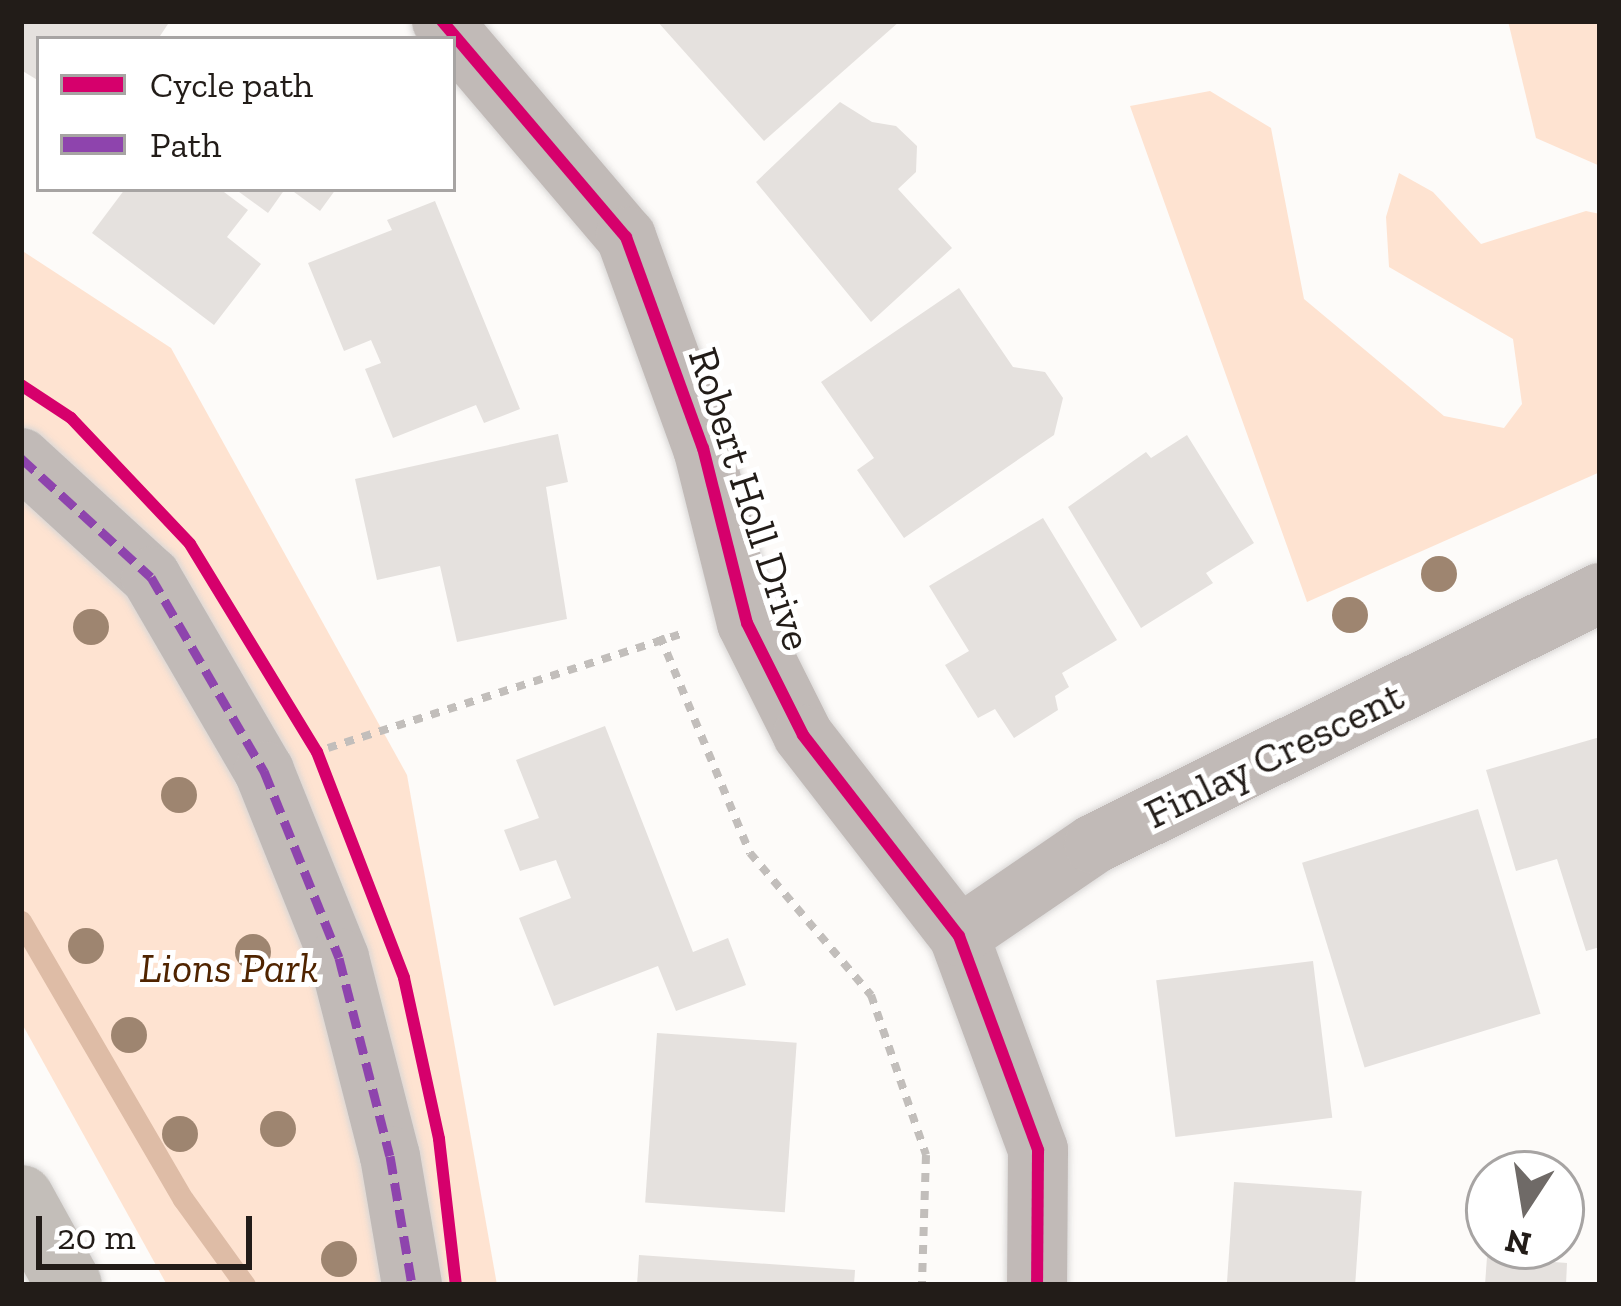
<!DOCTYPE html>
<html>
<head>
<meta charset="utf-8">
<style>
  body { margin:0 }
  #map { position:relative; width:1621px; height:1306px; overflow:hidden; background:#fdfbf9; font-family:"Zilla Slab",serif }
  div>[style] { position:absolute }
  [style*='--x'] { left:calc(var(--x)*1px); top:calc(var(--y)*1px); width:calc(var(--w)*1px); rotate:calc(var(--a)*1deg) }
  .green>* { inset:0; background:#fee3d1 }
  .stream>* { height:21px; margin:-10.5px; padding:0 10.5px; transform-origin:10.5px; border-radius:10.5px; background:#debca6 }
  .building>* { inset:0; background:#e5e1de; transform-origin:0 0 }
  .path>* { height:8px; margin-top:-4px; transform-origin:0; background:repeating-linear-gradient(90deg,#c2bebb 0 9px,transparent 0 18px) }
  .roads { filter:drop-shadow(0 0 3px #d9d7d6) drop-shadow(0 0 3px #d9d7d6) }
  .minor>* { height:60px; margin:-30px; padding:0 30px; transform-origin:30px; border-radius:30px; background:#c1bab7 }
  .primary>* { height:66px; margin:-33px; padding:0 33px; transform-origin:33px; border-radius:33px; background:#c3beb9 }
  .quiet>* { height:9px; margin-top:-4.5px; transform-origin:0; background:repeating-linear-gradient(90deg,#8e44ad 0 18px,transparent 0 27px) }
  .cycleway>* { height:12px; margin:-6px; padding:0 6px; transform-origin:6px; border-radius:6px; background:#d6006c }
  .trees>* { width:36px; height:36px; margin:-18px; border-radius:50%; background:#9e8570 }
  span { translate:-50% -50%; white-space:nowrap; text-align:center; line-height:1.15; -webkit-text-stroke:10px #fff; paint-order:stroke }
  .street-label { font-size:42px; color:#221c18 }
  .park-label { font-size:42px; color:#502400; font-style:italic }
  .frame { position:absolute; inset:0; border:24px solid #221c18; pointer-events:none }
  .legend { position:absolute; left:36px; top:36px; width:420px; height:156px; box-sizing:border-box; background:#fff; border:3px solid #a7a4a3; margin:0; padding:15px 21px; list-style:none; font-size:36px; color:#221c18 }
  .legend li { display:flex; align-items:center; gap:24px; height:60px }
  .legend b { width:60px; border:3px solid #a7a4a3 }
  .north { position:absolute; left:1465px; top:1150px; width:120px; height:120px; box-sizing:border-box; background:#fff; border:3px solid #a7a4a3; border-radius:50%; rotate:192deg; font-size:33px; font-weight:700; line-height:48px; text-align:center; color:#221c18 }
  .north::after { content:''; display:block; margin:auto; width:42px; height:54px; background:#6f6a67; clip-path:polygon(50% 0,100% 100%,50% 72%,0 100%) }
  .scale { position:absolute; left:36px; top:1216px; width:216px; height:54px; box-sizing:border-box; border:6px solid #221c18; border-top:0; padding-left:15px; font-size:36px; line-height:42px; white-space:nowrap; color:#221c18; -webkit-text-stroke:9px #fff; paint-order:stroke }
</style>
</head>
<body>
<div id="map">
  <div class="green">
    <div style="clip-path:polygon(1508px 21px,1600px 21px,1600px 166px,1536px 138px)"></div>
    <div style="clip-path:polygon(1210px 91px,1271px 128px,1304px 299px,1444px 416px,1504px 428px,1522px 404px,1513px 339px,1389px 267px,1386px 217px,1399px 173px,1433px 192px,1481px 244px,1586px 211px,1600px 214px,1600px 472px,1307px 602px,1130px 106px)"></div>
    <div style="clip-path:polygon(21px 250px,171px 348px,407px 775px,497px 1285px,167px 1285px,21px 1022px)"></div>
  </div>
  <div class="stream">
    <div style="--x:21;--y:921;--w:322;--a:59.8"></div>
    <div style="--x:183;--y:1199;--w:106;--a:54.2"></div>
  </div>
  <div class="building">
    <div style="clip-path:polygon(21px 21px,170px 21px,158px 39px,39px 39px,39px 81px,21px 70px)"></div>
    <div style="clip-path:polygon(657px 21px,900px 21px,764px 141px)"></div>
    <div style="clip-path:polygon(840px 102px,872px 122px,896px 126px,917px 146px,916px 172px,898px 189px,952px 248px,871px 322px,756px 182px)"></div>
    <div style="clip-path:polygon(125px 189px,220px 189px,248px 210px,227px 237px,261px 264px,214px 325px,92px 233px)"></div>
    <div style="clip-path:polygon(235px 189px,285px 189px,268px 213px)"></div>
    <div style="clip-path:polygon(290px 189px,336px 189px,320px 211px)"></div>
    <div style="clip-path:polygon(435px 201px,520px 409px,484px 423px,476px 405px,393px 438px,365px 369px,381px 363px,371px 340px,344px 351px,308px 263px,392px 230px,387px 220px)"></div>
    <div style="clip-path:polygon(959px 288px,1013px 367px,1045px 372px,1063px 398px,1054px 435px,904px 538px,857px 470px,874px 458px,821px 382px)"></div>
    <div style="clip-path:polygon(558px 434px,568px 482px,546px 487px,567px 619px,457px 642px,440px 566px,377px 580px,355px 479px)"></div>
    <div style="clip-path:polygon(1187px 435px,1254px 543px,1206px 573px,1213px 583px,1141px 628px,1068px 507px,1146px 452px,1151px 458px)"></div>
    <div style="clip-path:polygon(1043px 518px,1117px 640px,1062px 673px,1069px 687px,1055px 696px,1058px 710px,1014px 738px,995px 709px,978px 718px,945px 665px,969px 651px,929px 586px)"></div>
    <div style="clip-path:polygon(605px 726px,693px 952px,728px 938px,746px 985px,676px 1011px,658px 966px,554px 1006px,519px 918px,571px 898px,556px 860px,520px 871px,504px 830px,539px 818px,516px 760px)"></div>
    <div style="clip-path:polygon(1600px 737px,1600px 947px,1586px 951px,1557px 859px,1516px 871px,1486px 770px)"></div>
    <div style="left:1478px;top:809px;width:214px;height:184px;rotate:73deg"></div>
    <div style="left:1313px;top:961px;width:158px;height:158px;rotate:83deg"></div>
    <div style="left:657px;top:1033px;width:140px;height:170px;rotate:4deg"></div>
    <div style="left:1234px;top:1182px;width:128px;height:103px;rotate:4deg"></div>
    <div style="clip-path:polygon(639px 1255px,855px 1270px,854px 1285px,637px 1285px)"></div>
    <div style="clip-path:polygon(1487px 1257px,1567px 1263px,1566px 1285px,1485px 1285px)"></div>
  </div>
  <div class="path">
    <div style="--x:660;--y:636;--w:235;--a:67.5"></div>
    <div style="--x:750;--y:853;--w:187;--a:49.6"></div>
    <div style="--x:871;--y:995;--w:169;--a:71"></div>
    <div style="--x:926;--y:1155;--w:130;--a:91.8"></div>
    <div style="--x:328;--y:748;--w:374;--a:-17.9"></div>
  </div>
  <div class="roads">
    <div class="minor">
      <div style="--x:442;--y:21;--w:284;--a:49.6"></div>
      <div style="--x:626;--y:237;--w:225;--a:70"></div>
      <div style="--x:703;--y:448;--w:180;--a:75.9"></div>
      <div style="--x:747;--y:623;--w:125;--a:63.4"></div>
      <div style="--x:803;--y:735;--w:254;--a:52.2"></div>
      <div style="--x:959;--y:936;--w:228;--a:69.7"></div>
      <div style="--x:1038;--y:1150;--w:135;--a:90.4"></div>
      <div style="--x:21;--y:458;--w:176;--a:42.5"></div>
      <div style="--x:151;--y:577;--w:225;--a:59.8"></div>
      <div style="--x:264;--y:771;--w:201;--a:68.1"></div>
      <div style="--x:339;--y:958;--w:204;--a:75.6"></div>
      <div style="--x:390;--y:1156;--w:131;--a:80.3"></div>
      <div style="--x:959;--y:936;--w:163;--a:-34.3"></div>
      <div style="--x:1094;--y:844;--w:565;--a:-26.38"></div>
    </div>
    <div class="primary">
      <div style="--x:21;--y:1198;--w:99;--a:61.1"></div>
    </div>
  </div>
  <div class="quiet">
    <div style="--x:21;--y:458;--w:176;--a:42.5"></div>
    <div style="--x:151;--y:577;--w:225;--a:59.8"></div>
    <div style="--x:264;--y:771;--w:201;--a:68.1"></div>
    <div style="--x:339;--y:958;--w:204;--a:75.6"></div>
    <div style="--x:390;--y:1156;--w:131;--a:80.3"></div>
  </div>
  <div class="cycleway">
    <div style="--x:442;--y:21;--w:284;--a:49.6"></div>
    <div style="--x:626;--y:237;--w:225;--a:70"></div>
    <div style="--x:703;--y:448;--w:180;--a:75.9"></div>
    <div style="--x:747;--y:623;--w:125;--a:63.4"></div>
    <div style="--x:803;--y:735;--w:254;--a:52.2"></div>
    <div style="--x:959;--y:936;--w:228;--a:69.7"></div>
    <div style="--x:1038;--y:1150;--w:135;--a:90.4"></div>
    <div style="--x:21;--y:385;--w:60;--a:33.4"></div>
    <div style="--x:71;--y:418;--w:173;--a:46.6"></div>
    <div style="--x:190;--y:544;--w:244;--a:58.6"></div>
    <div style="--x:317;--y:752;--w:242;--a:68.9"></div>
    <div style="--x:404;--y:978;--w:165;--a:77.7"></div>
    <div style="--x:439;--y:1139;--w:147;--a:83.4"></div>
  </div>
  <div class="trees">
    <div style="left:1439px;top:574px"></div>
    <div style="left:1350px;top:615px"></div>
    <div style="left:91px;top:627px"></div>
    <div style="left:179px;top:795px"></div>
    <div style="left:86px;top:946px"></div>
    <div style="left:253px;top:952px"></div>
    <div style="left:129px;top:1035px"></div>
    <div style="left:278px;top:1129px"></div>
    <div style="left:180px;top:1134px"></div>
    <div style="left:339px;top:1259px"></div>
  </div>
  <div class="street-label">
    <span style="left:750px;top:499px;rotate:72deg">Robert Holl Drive</span>
    <span style="left:1274px;top:755px;rotate:-26deg">Finlay Crescent</span>
  </div>
  <div class="park-label">
    <span style="left:229px;top:968px">Lions Park</span>
  </div>
  <div class="frame"></div>
  <ul class="legend">
  <li><b style="height:15px;background:#d6006c"></b>Cycle path</li>
  <li><b style="height:15px;background:#8e44ad"></b>Path</li>
  </ul>
  <div class="north">N</div>
  <div class="scale">20 m</div>
</div>
</body>
</html>
